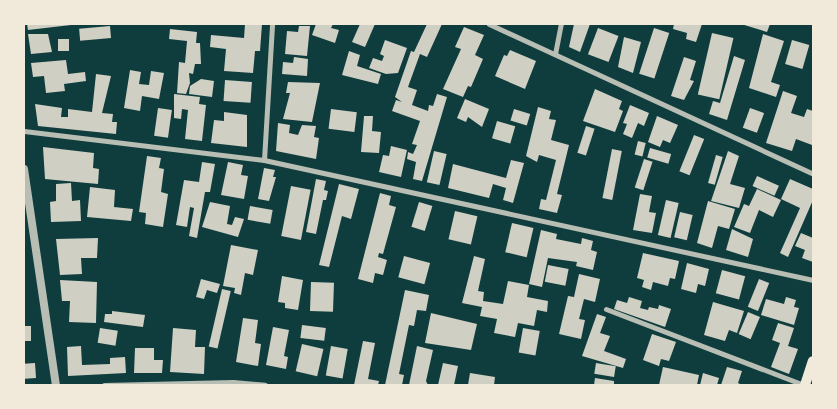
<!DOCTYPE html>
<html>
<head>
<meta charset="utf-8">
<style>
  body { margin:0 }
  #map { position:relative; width:837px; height:409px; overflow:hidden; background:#0f3d3e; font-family:"Noto Serif",serif }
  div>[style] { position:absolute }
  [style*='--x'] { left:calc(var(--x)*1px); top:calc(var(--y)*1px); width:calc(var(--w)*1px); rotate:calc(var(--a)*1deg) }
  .building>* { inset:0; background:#cfcfc3; transform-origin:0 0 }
  .minor>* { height:5px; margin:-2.5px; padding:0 2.5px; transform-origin:2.5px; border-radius:2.5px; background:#b8beb3 }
  .tertiary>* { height:8px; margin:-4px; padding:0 4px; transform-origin:4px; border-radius:4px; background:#b8beb3 }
  .primary>* { height:10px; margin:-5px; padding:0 5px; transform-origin:5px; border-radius:5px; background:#f1e9da }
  span { translate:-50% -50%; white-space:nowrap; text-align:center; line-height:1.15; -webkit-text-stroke:4.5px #f1e9da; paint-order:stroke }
  .frame { position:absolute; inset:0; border:25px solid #f1e9da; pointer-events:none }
</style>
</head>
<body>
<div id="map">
  <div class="building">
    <div style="clip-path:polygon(27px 24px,71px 24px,71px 25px,28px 30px)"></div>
    <div style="clip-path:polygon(245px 24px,262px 24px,260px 51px,255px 51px,253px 73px,224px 71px,226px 49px,210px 47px,211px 35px,244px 38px)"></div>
    <div style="clip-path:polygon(316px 24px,333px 24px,331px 28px,339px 30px,335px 43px,312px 35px)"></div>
    <div style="clip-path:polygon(360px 24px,375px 24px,365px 47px,352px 42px)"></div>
    <div style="clip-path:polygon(427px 24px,442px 24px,427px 57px,420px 54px,408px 87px,417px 90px,412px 105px,428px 111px,429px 105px,433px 106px,437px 94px,447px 97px,422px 181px,413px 179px,416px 162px,407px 159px,408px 152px,413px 154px,417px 145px,412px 144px,420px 121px,392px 111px,396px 100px,402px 102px,395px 97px,411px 51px,414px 52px)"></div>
    <div style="clip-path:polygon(574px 24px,590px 24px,580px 52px,569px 47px)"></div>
    <div style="clip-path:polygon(674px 24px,702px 24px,696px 42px,686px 39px,687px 33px,673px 29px)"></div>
    <div style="clip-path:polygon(741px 24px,770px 24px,767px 32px)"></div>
    <div style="left:110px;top:26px;width:12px;height:31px;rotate:85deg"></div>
    <div style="clip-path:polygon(299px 26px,310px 26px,307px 56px,285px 54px,287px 31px,298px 32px)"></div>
    <div style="clip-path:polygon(464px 27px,484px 35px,475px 55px,483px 59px,471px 87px,468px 86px,463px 97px,443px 89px,461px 49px,455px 47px)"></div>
    <div style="left:598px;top:28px;width:22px;height:28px;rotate:21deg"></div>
    <div style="left:654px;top:28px;width:16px;height:48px;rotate:18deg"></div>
    <div style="clip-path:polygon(170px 29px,197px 32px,196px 43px,200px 43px,201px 64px,195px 64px,193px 74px,189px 73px,190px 83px,186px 94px,177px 93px,179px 62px,185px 63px,187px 41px,169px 39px)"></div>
    <div style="left:712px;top:33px;width:22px;height:63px;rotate:13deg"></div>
    <div style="clip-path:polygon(28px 34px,48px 34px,52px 52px,31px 54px)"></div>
    <div style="clip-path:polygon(763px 34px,784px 41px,771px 82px,780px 85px,776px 97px,749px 88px)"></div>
    <div style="clip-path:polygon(624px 37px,641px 42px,633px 73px,618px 67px)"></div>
    <div style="left:58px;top:39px;width:11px;height:12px"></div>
    <div style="clip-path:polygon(385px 40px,407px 48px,398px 73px,386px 74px,369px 68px,373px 58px,382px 61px,384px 56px,380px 54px)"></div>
    <div style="left:792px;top:40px;width:18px;height:25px;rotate:16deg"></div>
    <div style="clip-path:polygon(510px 50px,536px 61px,525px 89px,495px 76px,504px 55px,507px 56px)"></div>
    <div style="clip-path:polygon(349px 51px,360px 55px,357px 66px,381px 74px,378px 84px,342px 75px)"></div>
    <div style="clip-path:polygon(734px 56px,745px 60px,727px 120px,709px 114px,713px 101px,720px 103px)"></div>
    <div style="clip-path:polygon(294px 57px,308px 59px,307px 76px,282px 74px,283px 62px,293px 63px)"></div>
    <div style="clip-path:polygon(684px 57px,696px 61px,690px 80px,694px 81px,684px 100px,671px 96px)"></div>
    <div style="clip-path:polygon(66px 60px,68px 74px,85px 72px,86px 81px,64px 84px,65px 91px,46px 93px,44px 76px,33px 77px,31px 63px)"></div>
    <div style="clip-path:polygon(130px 70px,141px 72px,139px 84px,149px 85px,151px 71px,164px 73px,159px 99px,142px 96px,140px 111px,124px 108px)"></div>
    <div style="clip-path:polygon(96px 74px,111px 76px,102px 113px,113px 114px,112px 122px,117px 122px,116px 134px,38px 126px,35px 104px,62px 108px,61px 117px,68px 117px,68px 109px,92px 112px)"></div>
    <div style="clip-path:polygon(201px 79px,214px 81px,212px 97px,189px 94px,190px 86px)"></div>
    <div style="left:225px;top:80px;width:27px;height:21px;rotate:4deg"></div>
    <div style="clip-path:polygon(288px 82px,320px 83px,312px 122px,283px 119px,290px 93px,286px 93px)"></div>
    <div style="clip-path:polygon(595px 89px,622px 101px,619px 109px,623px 111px,615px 132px,583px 121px)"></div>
    <div style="clip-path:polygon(783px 91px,797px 96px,791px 113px,804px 117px,807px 109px,813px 111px,812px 145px,796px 139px,792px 151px,766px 143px)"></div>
    <div style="clip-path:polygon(174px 94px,200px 97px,199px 104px,206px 105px,202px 141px,185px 139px,188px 110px,182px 109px,181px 119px,174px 118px)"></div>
    <div style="clip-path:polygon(465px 99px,489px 109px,482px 127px,468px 117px,466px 122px,457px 118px)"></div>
    <div style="clip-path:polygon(630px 105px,649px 113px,644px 126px,638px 123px,632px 138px,623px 134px,627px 124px,623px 123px)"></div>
    <div style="clip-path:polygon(538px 107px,551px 111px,549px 119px,556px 120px,551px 140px,569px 145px,557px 194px,562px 195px,557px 213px,539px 209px,541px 199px,546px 200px,556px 160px,539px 155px,537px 162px,526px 156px)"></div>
    <div style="left:158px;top:108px;width:14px;height:28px;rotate:8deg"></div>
    <div style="left:750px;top:108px;width:15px;height:21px;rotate:20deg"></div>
    <div style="left:331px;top:109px;width:26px;height:20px;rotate:7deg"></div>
    <div style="left:514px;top:109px;width:17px;height:12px;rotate:17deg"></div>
    <div style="clip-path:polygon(224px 112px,247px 115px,247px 147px,211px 143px,214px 120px,224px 121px)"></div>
    <div style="clip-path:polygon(364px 116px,373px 116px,372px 131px,381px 132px,379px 153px,361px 152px)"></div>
    <div style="clip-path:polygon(657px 116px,678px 125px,670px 143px,663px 140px,660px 147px,648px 142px)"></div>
    <div style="left:497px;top:121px;width:19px;height:18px;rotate:16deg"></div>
    <div style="clip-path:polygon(278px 123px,290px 125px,289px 133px,298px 135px,302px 125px,316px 126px,314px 137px,319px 138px,316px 159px,276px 151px)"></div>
    <div style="left:586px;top:126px;width:9px;height:28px;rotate:18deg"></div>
    <div style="left:694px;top:135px;width:11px;height:39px;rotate:22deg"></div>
    <div style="left:638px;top:141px;width:8px;height:14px;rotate:14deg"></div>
    <div style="clip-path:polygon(391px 146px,407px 150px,401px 177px,379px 172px,383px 155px,389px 156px)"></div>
    <div style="clip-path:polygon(43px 147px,94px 153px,93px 168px,99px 169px,98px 184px,45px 179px)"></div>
    <div style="left:650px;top:148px;width:22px;height:10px;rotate:16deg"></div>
    <div style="left:612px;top:149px;width:10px;height:50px;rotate:11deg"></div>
    <div style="left:434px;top:151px;width:13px;height:32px;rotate:13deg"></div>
    <div style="clip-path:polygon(728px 151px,739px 156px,730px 184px,745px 188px,739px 208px,711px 201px)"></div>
    <div style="left:716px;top:155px;width:7px;height:29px;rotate:16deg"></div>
    <div style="clip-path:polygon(147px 156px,161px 158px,159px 168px,164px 169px,161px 192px,168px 194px,163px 227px,145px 224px,146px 213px,139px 212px)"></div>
    <div style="left:644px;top:159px;width:9px;height:30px;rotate:18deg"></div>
    <div style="clip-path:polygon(511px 160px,524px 163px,513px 203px,503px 200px,506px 188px,493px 184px,489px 198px,448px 188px,453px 164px,506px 178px)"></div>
    <div style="clip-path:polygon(202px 162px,215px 164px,210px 192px,205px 192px,197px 238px,189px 236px,194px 208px,190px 207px,187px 227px,176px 225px,184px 180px,199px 182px)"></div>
    <div style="clip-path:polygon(228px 162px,243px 165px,241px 175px,248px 176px,244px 199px,221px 195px)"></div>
    <div style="clip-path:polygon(264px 168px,275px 170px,273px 177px,276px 177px,269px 201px,258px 199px)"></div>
    <div style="left:757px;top:176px;width:24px;height:11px;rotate:24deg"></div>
    <div style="clip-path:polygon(316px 179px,326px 181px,324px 190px,328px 191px,326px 200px,323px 200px,316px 234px,306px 232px)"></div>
    <div style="clip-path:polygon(790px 179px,813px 189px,813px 200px,788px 257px,780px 253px,800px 208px,781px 199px)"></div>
    <div style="clip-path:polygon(71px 183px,72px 201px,80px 200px,81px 221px,51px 222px,50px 202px,56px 201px,56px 184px)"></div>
    <div style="clip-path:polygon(339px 184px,359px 189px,351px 219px,342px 216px,329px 267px,319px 265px)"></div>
    <div style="left:291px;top:186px;width:20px;height:51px;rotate:11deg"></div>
    <div style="clip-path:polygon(90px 187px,115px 190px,114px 207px,133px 209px,131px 221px,87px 217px)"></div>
    <div style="clip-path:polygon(757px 189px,781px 200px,773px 217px,759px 210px,750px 233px,734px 227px,744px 204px,749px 206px)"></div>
    <div style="clip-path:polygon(380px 193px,391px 196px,389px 205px,396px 207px,383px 254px,379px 253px,378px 257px,387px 260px,383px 275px,375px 273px,373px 283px,358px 279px)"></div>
    <div style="clip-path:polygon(640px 194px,652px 196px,649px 212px,656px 213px,652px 233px,633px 230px)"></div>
    <div style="left:666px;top:200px;width:13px;height:36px;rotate:13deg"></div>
    <div style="clip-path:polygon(708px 201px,735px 209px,729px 229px,718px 226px,712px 248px,697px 243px)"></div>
    <div style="clip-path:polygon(210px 202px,230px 206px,227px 224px,232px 225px,235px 217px,244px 219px,238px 237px,202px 227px)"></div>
    <div style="left:419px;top:202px;width:14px;height:26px;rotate:17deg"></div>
    <div style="left:250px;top:206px;width:23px;height:14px;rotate:10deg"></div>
    <div style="left:455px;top:211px;width:23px;height:29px;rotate:13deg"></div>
    <div style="left:680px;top:212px;width:13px;height:26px;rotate:13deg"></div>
    <div style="left:512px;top:223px;width:22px;height:30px;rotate:13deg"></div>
    <div style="clip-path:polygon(732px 229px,753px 239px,748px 257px,726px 250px)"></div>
    <div style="clip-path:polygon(541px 230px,557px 234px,556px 239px,581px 244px,582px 238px,593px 241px,591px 250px,597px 252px,593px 270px,576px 266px,577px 262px,548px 258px,542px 287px,529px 284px)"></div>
    <div style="clip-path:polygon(801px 233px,813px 238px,813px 262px,802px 258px,805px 250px,795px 246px)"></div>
    <div style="clip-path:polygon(98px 238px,97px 258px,81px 258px,82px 274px,60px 275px,56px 239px)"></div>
    <div style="clip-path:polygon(231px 245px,258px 250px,253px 275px,245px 273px,241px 295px,234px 293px,235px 288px,223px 286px)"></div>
    <div style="clip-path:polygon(643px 253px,679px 261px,675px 279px,670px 278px,668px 286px,653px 282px,651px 290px,642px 287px,644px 280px,637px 278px)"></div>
    <div style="left:404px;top:256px;width:27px;height:22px;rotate:15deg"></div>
    <div style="clip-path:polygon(474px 256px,485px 259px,478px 291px,484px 292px,483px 301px,503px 304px,508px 281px,529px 285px,527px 297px,548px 301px,547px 312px,537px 310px,534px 326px,518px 323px,515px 337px,494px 333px,497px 319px,480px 316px,482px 307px,462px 303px)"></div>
    <div style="clip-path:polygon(687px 263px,709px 269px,705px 286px,698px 284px,696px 293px,681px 289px)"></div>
    <div style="left:548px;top:265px;width:21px;height:17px;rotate:11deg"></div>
    <div style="left:722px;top:270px;width:24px;height:24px;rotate:15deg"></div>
    <div style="clip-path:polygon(579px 274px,600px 279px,595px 302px,584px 299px,579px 319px,585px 320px,581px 339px,559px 334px,568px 296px,574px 297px)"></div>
    <div style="clip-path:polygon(282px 276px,303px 280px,298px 310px,285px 308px,285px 303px,278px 302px)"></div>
    <div style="clip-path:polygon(201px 279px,220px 284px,217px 293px,207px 290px,204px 299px,196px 297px)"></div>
    <div style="left:759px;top:279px;width:11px;height:30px;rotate:22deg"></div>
    <div style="clip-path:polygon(60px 280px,97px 282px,96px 323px,69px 322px,70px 301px,62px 301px)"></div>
    <div style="left:311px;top:282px;width:23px;height:29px;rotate:2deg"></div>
    <div style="left:222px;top:289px;width:9px;height:59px;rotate:13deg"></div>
    <div style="clip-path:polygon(405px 290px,429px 295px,426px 311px,417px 310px,414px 326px,409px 325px,399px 374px,404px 375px,402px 385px,385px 385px)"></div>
    <div style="clip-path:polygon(629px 297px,642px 301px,640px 308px,648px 310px,649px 307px,658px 309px,659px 305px,671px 309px,665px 327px,614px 309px,617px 300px,627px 303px)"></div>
    <div style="clip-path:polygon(786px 297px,796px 300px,794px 307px,799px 308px,794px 325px,761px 315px,766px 299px,784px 304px)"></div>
    <div style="clip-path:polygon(713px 302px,744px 311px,737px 333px,729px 330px,725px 341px,704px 335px)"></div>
    <div style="clip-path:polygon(112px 311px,145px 315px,143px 327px,104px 322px,105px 314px,112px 314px)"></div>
    <div style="left:748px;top:312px;width:13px;height:24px;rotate:23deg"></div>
    <div style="clip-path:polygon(431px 313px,477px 324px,471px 350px,425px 343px)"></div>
    <div style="clip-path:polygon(597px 314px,606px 317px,600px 333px,610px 336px,604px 351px,626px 359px,623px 368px,582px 356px)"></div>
    <div style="clip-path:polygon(243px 318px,258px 320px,255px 343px,261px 344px,258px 366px,236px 362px)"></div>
    <div style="clip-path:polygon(778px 323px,794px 328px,788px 346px,798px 349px,789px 374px,771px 367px,780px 343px,772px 340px)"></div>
    <div style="left:302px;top:325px;width:24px;height:13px;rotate:7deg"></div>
    <div style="left:24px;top:326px;width:7px;height:15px"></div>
    <div style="clip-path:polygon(273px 327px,289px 330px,284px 356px,288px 357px,286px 369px,266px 365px)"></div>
    <div style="left:100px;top:328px;width:18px;height:15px;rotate:9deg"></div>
    <div style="clip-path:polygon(173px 328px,196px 330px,195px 347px,205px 347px,204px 374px,170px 372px)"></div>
    <div style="left:523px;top:328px;width:17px;height:25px;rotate:10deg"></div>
    <div style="clip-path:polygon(652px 334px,676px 342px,669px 361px,661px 359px,659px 366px,643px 360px)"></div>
    <div style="clip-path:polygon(363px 341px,375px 343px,368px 379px,379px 381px,378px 385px,354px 385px)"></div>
    <div style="left:302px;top:344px;width:22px;height:28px;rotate:13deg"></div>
    <div style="clip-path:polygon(81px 346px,82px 365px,110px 364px,110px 358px,125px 357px,126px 373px,68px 376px,67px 347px)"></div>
    <div style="left:331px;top:346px;width:17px;height:30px;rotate:10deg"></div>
    <div style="clip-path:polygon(417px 346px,433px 350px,426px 381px,428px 385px,409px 385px)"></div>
    <div style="clip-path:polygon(135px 348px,154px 348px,154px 360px,163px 360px,162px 373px,134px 373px)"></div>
    <div style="left:35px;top:363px;width:15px;height:11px;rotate:86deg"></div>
    <div style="clip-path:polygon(443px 363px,458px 366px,454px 385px,438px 385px)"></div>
    <div style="left:596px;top:363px;width:20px;height:11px;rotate:9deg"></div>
    <div style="clip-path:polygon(663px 367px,699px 375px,697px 385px,659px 385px)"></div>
    <div style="clip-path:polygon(727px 367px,742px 371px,738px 383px,742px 385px,721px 385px)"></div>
    <div style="clip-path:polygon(470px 373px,495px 377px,494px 385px,468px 385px)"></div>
    <div style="clip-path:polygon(703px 373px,719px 378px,717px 385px,700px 385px)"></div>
    <div style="clip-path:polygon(595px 378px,614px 381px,614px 385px,594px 385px)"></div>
  </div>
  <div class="minor">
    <div style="--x:489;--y:24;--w:357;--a:24.8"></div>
    <div style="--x:555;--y:54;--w:31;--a:-79"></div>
    <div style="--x:24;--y:131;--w:242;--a:6.9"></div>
    <div style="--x:264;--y:160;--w:562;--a:12.33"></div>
    <div style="--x:264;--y:160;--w:136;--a:-86.6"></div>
    <div style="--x:606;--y:309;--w:212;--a:21"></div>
    <div style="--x:104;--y:385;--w:129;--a:-1.3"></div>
    <div style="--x:233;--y:382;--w:32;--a:5"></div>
  </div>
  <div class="tertiary">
    <div style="--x:24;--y:169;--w:218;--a:81.6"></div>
  </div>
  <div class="primary">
    <div style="--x:805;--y:385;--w:25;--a:-72"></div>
  </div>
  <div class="frame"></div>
</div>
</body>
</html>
